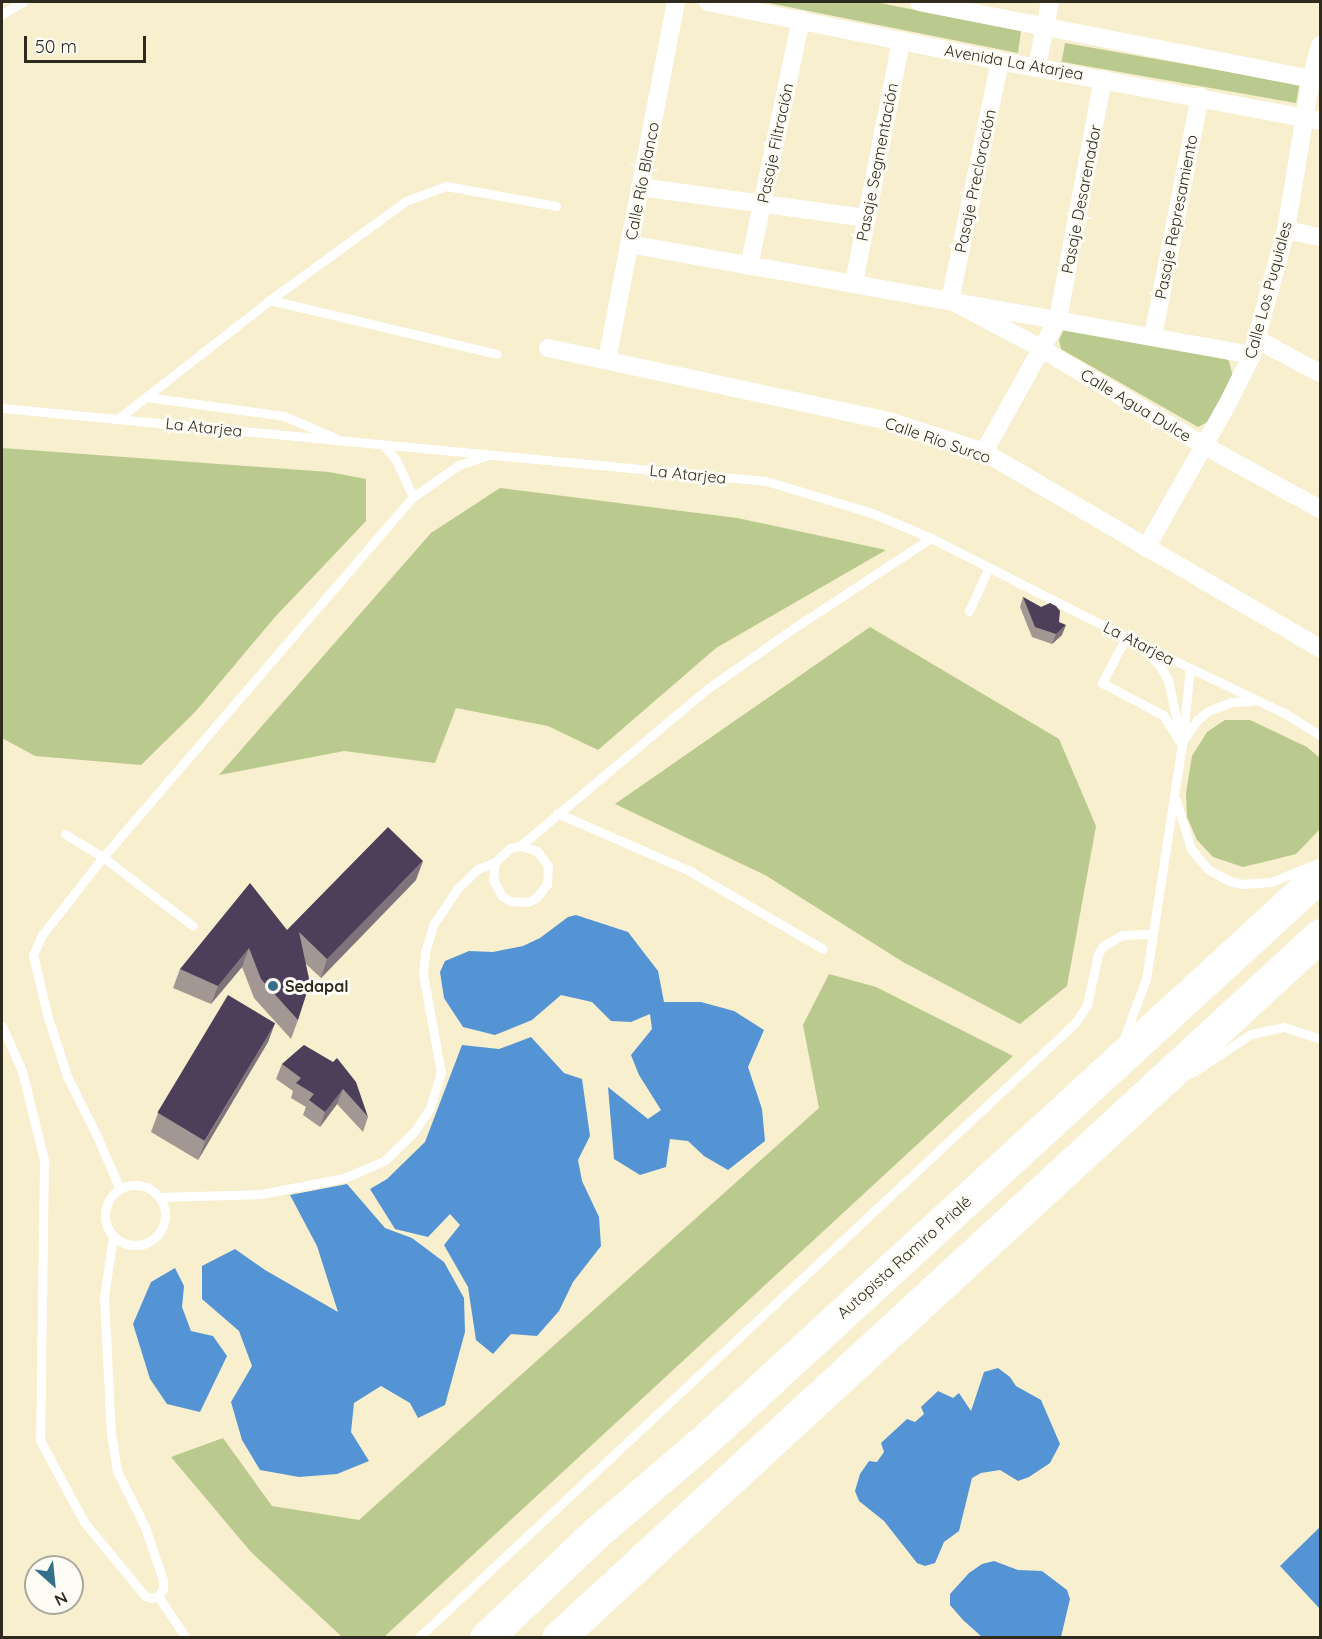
<!DOCTYPE html>
<html>
<head>
<meta charset="utf-8">
<style>
  body { margin:0 }
  #map { position:relative; width:1322px; height:1639px; overflow:hidden; background:#f7efcd; font-family:Quicksand,sans-serif }
  div>[style] { position:absolute }
  [style*='--x'] { left:calc(var(--x)*1px); top:calc(var(--y)*1px); width:calc(var(--w)*1px); rotate:calc(var(--a)*1deg) }
  .green>* { inset:0; background:#bac98d; transform-origin:0 0 }
  .water>* { inset:0; background:#5494d5 }
  .lane>* { height:9px; margin:-4.5px; padding:0 4.5px; transform-origin:4.5px; border-radius:4.5px; background:#fff }
  .lane>.ring { margin:-4.5px; padding:0; box-sizing:content-box; background:none; border:9px solid #fff; border-radius:50% }
  .street>* { height:18px; margin:-9px; padding:0 9px; transform-origin:9px; border-radius:9px; background:#fff }
  .highway>* { height:33px; margin:-16.5px; padding:0 16.5px; transform-origin:16.5px; border-radius:16.5px; background:#fff }
  .wall>* { inset:0; background:#a29793 }
  .shaded-wall>* { inset:0; background:#80747c }
  .building>* { inset:0; background:#4d3f59; transform-origin:0 0 }
  .dots>* { width:16px; height:16px; translate:-50% -50%; box-sizing:border-box; border:3px solid #fdfcf5; border-radius:50% }
  span { translate:-50% -50%; white-space:nowrap; text-align:center; line-height:1.15; -webkit-text-stroke:6px #fdfcf5; paint-order:stroke }
  .street-label { font-size:16px; color:#2e2b1e }
  .poi-label { font-size:16px; color:#2e2b1e; font-weight:700 }
  .left { translate:0 -50%; text-align:left }
  .frame { position:absolute; inset:0; border:3px solid #2e2b1e; pointer-events:none }
  .north { position:absolute; left:24px; top:1555px; width:60px; height:60px; box-sizing:border-box; background:#fdfcf5; border:2px solid #aaa89f; border-radius:50%; rotate:153deg; font-size:16px; font-weight:700; line-height:24px; text-align:center; color:#2e2b1e }
  .north::after { content:''; display:block; margin:auto; width:21px; height:27px; background:#366f89; clip-path:polygon(50% 0,100% 100%,50% 72%,0 100%) }
  .scale { position:absolute; left:24px; top:36px; width:122px; height:27px; box-sizing:border-box; border:3px solid #2e2b1e; border-top:0; padding-left:8px; font-size:18px; line-height:21px; white-space:nowrap; color:#2e2b1e; -webkit-text-stroke:4px #fdfcf5; paint-order:stroke }
</style>
</head>
<body>
<div id="map">
  <div class="green">
    <div style="clip-path:polygon(764px 2px,875px 2px,1021px 31px,1018px 53px)"></div>
    <div style="left:1065px;top:43px;width:238px;height:19px;rotate:10deg"></div>
    <div style="clip-path:polygon(1065px 327px,1224px 357px,1229px 361px,1233px 377px,1209px 421px,1198px 427px,1061px 349px,1059px 340px)"></div>
    <div style="clip-path:polygon(2px 448px,329px 472px,366px 479px,366px 521px,275px 617px,196px 711px,141px 765px,35px 756px,2px 738px)"></div>
    <div style="clip-path:polygon(500px 488px,737px 518px,886px 550px,716px 648px,598px 750px,548px 726px,456px 708px,435px 763px,344px 751px,219px 775px,431px 533px)"></div>
    <div style="clip-path:polygon(870px 627px,1059px 739px,1096px 826px,1067px 986px,1020px 1024px,903px 962px,765px 875px,615px 804px)"></div>
    <div style="clip-path:polygon(1225px 720px,1250px 720px,1307px 747px,1320px 758px,1320px 829px,1296px 854px,1243px 867px,1213px 857px,1197px 840px,1187px 817px,1186px 793px,1192px 756px,1207px 732px)"></div>
    <div style="clip-path:polygon(829px 974px,876px 987px,1013px 1056px,384px 1637px,342px 1637px,251px 1552px,171px 1457px,223px 1438px,272px 1506px,359px 1520px,819px 1108px,803px 1025px)"></div>
  </div>
  <div class="water">
    <div style="clip-path:polygon(576px 915px,628px 932px,658px 971px,664px 1002px,701px 1002px,734px 1011px,764px 1030px,748px 1067px,762px 1109px,765px 1141px,728px 1170px,704px 1156px,688px 1141px,670px 1139px,666px 1167px,640px 1175px,614px 1159px,608px 1087px,648px 1119px,661px 1110px,639px 1075px,631px 1055px,652px 1029px,650px 1014px,631px 1022px,611px 1021px,592px 1002px,561px 995px,532px 1020px,495px 1035px,463px 1027px,444px 998px,440px 972px,445px 961px,469px 951px,493px 952px,523px 946px,540px 938px,568px 917px)"></div>
    <div style="clip-path:polygon(531px 1037px,564px 1073px,582px 1079px,590px 1136px,578px 1160px,582px 1181px,599px 1217px,601px 1246px,573px 1282px,559px 1311px,537px 1336px,511px 1334px,493px 1354px,476px 1340px,468px 1287px,444px 1245px,460px 1225px,450px 1214px,428px 1237px,395px 1229px,370px 1189px,387px 1179px,425px 1142px,462px 1045px,499px 1049px)"></div>
    <div style="clip-path:polygon(347px 1184px,385px 1228px,412px 1238px,444px 1262px,464px 1298px,465px 1332px,445px 1405px,418px 1418px,410px 1403px,381px 1386px,354px 1403px,351px 1432px,369px 1461px,337px 1474px,299px 1477px,260px 1470px,242px 1440px,231px 1402px,252px 1366px,239px 1331px,202px 1299px,202px 1266px,235px 1249px,265px 1270px,338px 1312px,317px 1246px,290px 1195px)"></div>
    <div style="clip-path:polygon(175px 1268px,184px 1286px,182px 1307px,191px 1331px,213px 1336px,227px 1356px,200px 1412px,167px 1404px,150px 1379px,133px 1324px,151px 1282px)"></div>
    <div style="clip-path:polygon(998px 1368px,1010px 1377px,1016px 1386px,1041px 1400px,1060px 1444px,1050px 1463px,1029px 1477px,1018px 1481px,1000px 1470px,981px 1473px,972px 1478px,959px 1531px,944px 1542px,935px 1563px,925px 1566px,917px 1563px,884px 1521px,859px 1501px,855px 1491px,860px 1474px,869px 1461px,877px 1462px,884px 1452px,881px 1443px,907px 1419px,915px 1422px,924px 1414px,921px 1407px,938px 1391px,953px 1398px,959px 1393px,971px 1411px,984px 1372px)"></div>
    <div style="clip-path:polygon(1320px 1527px,1320px 1609px,1280px 1566px)"></div>
    <div style="clip-path:polygon(994px 1561px,1018px 1570px,1042px 1571px,1067px 1590px,1070px 1599px,1061px 1637px,982px 1637px,963px 1620px,950px 1605px,950px 1594px,969px 1573px,982px 1564px)"></div>
  </div>
  <div class="lane">
    <div style="--x:2;--y:14;--w:24;--a:-30"></div>
    <div style="--x:270;--y:300;--w:233;--a:13.4"></div>
    <div style="--x:146;--y:397;--w:139;--a:7.8"></div>
    <div style="--x:284;--y:416;--w:56;--a:23.3"></div>
    <div style="--x:2;--y:408;--w:767;--a:5.46"></div>
    <div style="--x:766;--y:481;--w:111;--a:16.8"></div>
    <div style="--x:872;--y:513;--w:64;--a:23"></div>
    <div style="--x:931;--y:538;--w:230;--a:26.9"></div>
    <div style="--x:1136;--y:642;--w:166;--a:25.6"></div>
    <div style="--x:1286;--y:714;--w:40;--a:32"></div>
    <div style="--x:119;--y:418;--w:192;--a:-38"></div>
    <div style="--x:270;--y:300;--w:168;--a:-36.1"></div>
    <div style="--x:406;--y:201;--w:43;--a:-20.6"></div>
    <div style="--x:446;--y:186;--w:112;--a:10.3"></div>
    <div style="--x:384;--y:446;--w:18;--a:49"></div>
    <div style="--x:396;--y:460;--w:41;--a:65.3"></div>
    <div style="--x:969;--y:611;--w:48;--a:-65.6"></div>
    <div style="--x:1126;--y:637;--w:52;--a:117.6"></div>
    <div style="--x:1102;--y:683;--w:69;--a:27.7"></div>
    <div style="--x:1163;--y:715;--w:36;--a:58"></div>
    <div style="--x:1141;--y:647;--w:27;--a:45"></div>
    <div style="--x:1160;--y:666;--w:16;--a:60"></div>
    <div style="--x:1168;--y:680;--w:57;--a:77.9"></div>
    <div style="--x:1185;--y:738;--w:22;--a:-56"></div>
    <div style="--x:1197;--y:720;--w:14;--a:-39"></div>
    <div style="--x:1208;--y:711;--w:26;--a:-21"></div>
    <div style="--x:1232;--y:702;--w:20;--a:-3"></div>
    <div style="--x:1176;--y:800;--w:51;--a:73"></div>
    <div style="--x:1191;--y:849;--w:26;--a:50"></div>
    <div style="--x:1208;--y:869;--w:24;--a:30"></div>
    <div style="--x:1229;--y:881;--w:13;--a:13"></div>
    <div style="--x:1242;--y:884;--w:29;--a:-4"></div>
    <div style="--x:1271;--y:882;--w:42;--a:-22.3"></div>
    <div style="--x:557;--y:813;--w:143;--a:23.5"></div>
    <div style="--x:688;--y:870;--w:156;--a:30.3"></div>
    <div style="--x:65;--y:834;--w:44;--a:31.2"></div>
    <div style="--x:103;--y:857;--w:113;--a:37.5"></div>
    <div style="--x:520;--y:846;--w:244;--a:-40"></div>
    <div style="--x:707;--y:689;--w:113;--a:-35"></div>
    <div style="--x:800;--y:624;--w:157;--a:-33.3"></div>
    <div style="--x:2;--y:1026;--w:49;--a:66"></div>
    <div style="--x:22;--y:1071;--w:92;--a:76.1"></div>
    <div style="--x:44;--y:1160;--w:280;--a:90.8"></div>
    <div style="--x:40;--y:1440;--w:93;--a:61.8"></div>
    <div style="--x:84;--y:1522;--w:96;--a:50.5"></div>
    <div style="--x:145;--y:1596;--w:7;--a:16"></div>
    <div style="--x:152;--y:1598;--w:6;--a:-18"></div>
    <div style="--x:158;--y:1596;--w:9;--a:-54"></div>
    <div style="--x:163;--y:1589;--w:9;--a:-90"></div>
    <div style="--x:163;--y:1580;--w:56;--a:-108.8"></div>
    <div style="--x:145;--y:1527;--w:63;--a:-116.6"></div>
    <div style="--x:117;--y:1471;--w:36;--a:-99"></div>
    <div style="--x:111;--y:1435;--w:138;--a:-92.9"></div>
    <div style="--x:104;--y:1297;--w:62;--a:-81.6"></div>
    <div style="--x:1124;--y:1038;--w:63;--a:-69.6"></div>
    <div style="--x:1146;--y:979;--w:237;--a:-81.3"></div>
    <div style="--x:1182;--y:745;--w:77;--a:-84.1"></div>
    <div style="--x:1192;--y:1073;--w:71;--a:-33.5"></div>
    <div style="--x:1251;--y:1034;--w:34;--a:-12"></div>
    <div style="--x:1284;--y:1027;--w:38;--a:18"></div>
    <div class="ring" style="left:105px;top:1185px;width:51px;height:51px"></div>
    <div style="--x:120;--y:1189;--w:60;--a:-113.6"></div>
    <div style="--x:96;--y:1134;--w:65;--a:-116.6"></div>
    <div style="--x:67;--y:1076;--w:65;--a:-107.9"></div>
    <div style="--x:47;--y:1014;--w:61;--a:-103.3"></div>
    <div style="--x:33;--y:955;--w:22;--a:-66"></div>
    <div style="--x:42;--y:935;--w:99;--a:-52"></div>
    <div style="--x:103;--y:857;--w:475;--a:-49.3"></div>
    <div style="--x:413;--y:497;--w:56;--a:-34.8"></div>
    <div style="--x:459;--y:465;--w:31;--a:-19"></div>
    <div style="--x:160;--y:1197;--w:101;--a:-1.7"></div>
    <div style="--x:261;--y:1194;--w:85;--a:-10.9"></div>
    <div style="--x:344;--y:1178;--w:43;--a:-23"></div>
    <div style="--x:384;--y:1161;--w:42;--a:-44"></div>
    <div style="--x:414;--y:1132;--w:29;--a:-56"></div>
    <div style="--x:430;--y:1108;--w:37;--a:-73"></div>
    <div style="--x:441;--y:1073;--w:101;--a:-100.3"></div>
    <div style="--x:423;--y:974;--w:22;--a:-85"></div>
    <div style="--x:425;--y:952;--w:28;--a:-73"></div>
    <div style="--x:433;--y:925;--w:45;--a:-56"></div>
    <div style="--x:458;--y:888;--w:28;--a:-44"></div>
    <div style="--x:478;--y:869;--w:18;--a:-22"></div>
    <div style="--x:495;--y:862;--w:21;--a:-43"></div>
    <div style="--x:510;--y:848;--w:10;--a:-11"></div>
    <div style="--x:520;--y:846;--w:18;--a:16"></div>
    <div style="--x:537;--y:851;--w:19;--a:54"></div>
    <div style="--x:548;--y:866;--w:18;--a:93"></div>
    <div style="--x:547;--y:884;--w:18;--a:128"></div>
    <div style="--x:536;--y:898;--w:9;--a:153"></div>
    <div style="--x:528;--y:902;--w:18;--a:-177"></div>
    <div style="--x:510;--y:901;--w:9;--a:-148"></div>
    <div style="--x:502;--y:896;--w:18;--a:-119"></div>
    <div style="--x:493;--y:880;--w:18;--a:-84"></div>
    <div style="--x:158;--y:1596;--w:50;--a:56.3"></div>
    <div style="--x:418;--y:1638;--w:900;--a:-43.11"></div>
    <div style="--x:1075;--y:1023;--w:22;--a:-56"></div>
    <div style="--x:1087;--y:1005;--w:52;--a:-77.8"></div>
    <div style="--x:1098;--y:954;--w:9;--a:-58"></div>
    <div style="--x:1103;--y:946;--w:22;--a:-30"></div>
    <div style="--x:1122;--y:935;--w:29;--a:-2"></div>
  </div>
  <div class="street">
    <div style="--x:708;--y:2;--w:298;--a:11.4"></div>
    <div style="--x:1000;--y:61;--w:326;--a:10.6"></div>
    <div style="--x:919;--y:2;--w:409;--a:11.1"></div>
    <div style="--x:1000;--y:61;--w:244;--a:101.8"></div>
    <div style="--x:950;--y:300;--w:104;--a:28"></div>
    <div style="--x:1042;--y:349;--w:187;--a:30.8"></div>
    <div style="--x:1203;--y:445;--w:133;--a:28.7"></div>
    <div style="--x:1037;--y:66;--w:65;--a:-78.5"></div>
    <div style="--x:640;--y:187;--w:228;--a:7.8"></div>
    <div style="--x:1286;--y:230;--w:35;--a:12"></div>
    <div style="--x:629;--y:244;--w:633;--a:10.1"></div>
    <div style="--x:749;--y:266;--w:252;--a:-78.1"></div>
    <div style="--x:854;--y:283;--w:247;--a:-79"></div>
    <div style="--x:1153;--y:336;--w:244;--a:-78.9"></div>
    <div style="--x:1256;--y:339;--w:72;--a:28"></div>
    <div style="--x:548;--y:348;--w:349;--a:12.1"></div>
    <div style="--x:889;--y:421;--w:100;--a:18.1"></div>
    <div style="--x:984;--y:452;--w:389;--a:30.3"></div>
    <div style="--x:607;--y:360;--w:365;--a:-79.1"></div>
    <div style="--x:984;--y:452;--w:152;--a:-60.9"></div>
    <div style="--x:1058;--y:319;--w:244;--a:-79.4"></div>
    <div style="--x:1146;--y:548;--w:167;--a:-60.5"></div>
    <div style="--x:1228;--y:403;--w:54;--a:-63.4"></div>
    <div style="--x:1252;--y:355;--w:130;--a:-74.8"></div>
    <div style="--x:1286;--y:230;--w:153;--a:-80.6"></div>
    <div style="--x:1311;--y:79;--w:35;--a:-75"></div>
  </div>
  <div class="highway">
    <div style="--x:486;--y:1638;--w:152;--a:-43.7"></div>
    <div style="--x:596;--y:1533;--w:148;--a:-40.6"></div>
    <div style="--x:708;--y:1437;--w:831;--a:-42.56"></div>
    <div style="--x:558;--y:1638;--w:1037;--a:-42.69"></div>
  </div>
  <div class="wall">
    <div style="clip-path:polygon(1023px 597px,1041px 607px,1059px 622px,1062px 635px,1052px 644px,1032px 637px,1020px 607px)"></div>
    <div style="clip-path:polygon(416px 880px,321px 978px,306px 964px,298px 1020px,291px 1039px,254px 998px,242px 967px,211px 1004px,173px 988px,180px 969px,287px 930px)"></div>
    <div style="clip-path:polygon(275px 1023px,268px 1042px,198px 1160px,151px 1132px,158px 1113px)"></div>
    <div style="clip-path:polygon(304px 1045px,368px 1117px,363px 1132px,337px 1104px,320px 1127px,303px 1115px,306px 1107px,291px 1098px,293px 1091px,276px 1079px,282px 1064px)"></div>
  </div>
  <div class="shaded-wall">
    <div style="clip-path:polygon(1066px 625px,1062px 635px,1052px 644px,1056px 634px)"></div>
    <div style="clip-path:polygon(423px 861px,416px 880px,321px 978px,327px 959px)"></div>
    <div style="clip-path:polygon(249px 948px,242px 967px,211px 1004px,218px 986px)"></div>
    <div style="clip-path:polygon(275px 1023px,268px 1042px,198px 1160px,206px 1140px)"></div>
    <div style="clip-path:polygon(343px 1089px,337px 1104px,320px 1127px,325px 1112px)"></div>
  </div>
  <div class="building">
    <div style="clip-path:polygon(1023px 597px,1041px 607px,1050px 603px,1056px 606px,1060px 611px,1059px 622px,1066px 625px,1056px 634px,1035px 627px)"></div>
    <div style="clip-path:polygon(388px 827px,423px 861px,327px 959px,299px 932px,310px 983px,298px 1020px,261px 979px,249px 948px,218px 986px,180px 969px,250px 883px,287px 930px)"></div>
    <div style="left:228px;top:995px;width:55px;height:137px;rotate:31deg"></div>
    <div style="clip-path:polygon(304px 1045px,333px 1062px,337px 1058px,356px 1082px,368px 1117px,343px 1089px,325px 1112px,309px 1100px,314px 1094px,296px 1083px,301px 1078px,282px 1064px)"></div>
  </div>
  <div class="dots">
    <div style="left:273px;top:986px;background:#366f89"></div>
  </div>
  <div class="street-label">
    <span style="left:1014px;top:62px;rotate:10deg">Avenida La Atarjea</span>
    <span style="left:775px;top:143px;rotate:-78deg">Pasaje Filtración</span>
    <span style="left:877px;top:162px;rotate:-79deg">Pasaje Segmentación</span>
    <span style="left:642px;top:181px;rotate:-79deg">Calle Río Blanco</span>
    <span style="left:975px;top:181px;rotate:-78deg">Pasaje Precloración</span>
    <span style="left:1081px;top:199px;rotate:-79deg">Pasaje Desarenador</span>
    <span style="left:1176px;top:217px;rotate:-79deg">Pasaje Represamiento</span>
    <span style="left:1268px;top:290px;rotate:-75deg">Calle Los Puquiales</span>
    <span style="left:1136px;top:405px;rotate:31deg">Calle Agua Dulce</span>
    <span style="left:204px;top:427px;rotate:6deg">La Atarjea</span>
    <span style="left:938px;top:440px;rotate:19deg">Calle Río Surco</span>
    <span style="left:688px;top:474px;rotate:6deg">La Atarjea</span>
    <span style="left:1139px;top:643px;rotate:27deg">La Atarjea</span>
    <span style="left:904px;top:1257px;rotate:-42deg">Autopista Ramiro Prialé</span>
  </div>
  <div class="poi-label">
    <span class="left" style="left:285px;top:986px">Sedapal</span>
  </div>
  <div class="frame"></div>
  <div class="north">N</div>
  <div class="scale">50 m</div>
</div>
</body>
</html>
